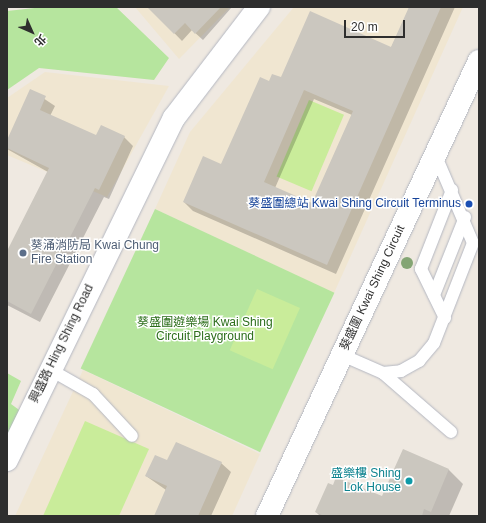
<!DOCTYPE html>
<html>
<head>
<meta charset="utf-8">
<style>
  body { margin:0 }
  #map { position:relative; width:486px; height:523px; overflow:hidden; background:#efe9e1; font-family:Arial,"Noto Sans TC",sans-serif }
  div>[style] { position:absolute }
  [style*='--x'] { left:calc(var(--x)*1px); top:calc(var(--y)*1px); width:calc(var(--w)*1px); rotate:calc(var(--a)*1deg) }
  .education>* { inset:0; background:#f0e6d1 }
  .green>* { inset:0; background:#b6e59e; transform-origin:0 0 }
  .pitch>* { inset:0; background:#c9ec9a; transform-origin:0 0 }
  .shadow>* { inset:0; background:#0003 }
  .building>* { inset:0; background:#cbc7bf }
  .roads { filter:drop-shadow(0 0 1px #b4b7c1) drop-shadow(0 0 1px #b4b7c1) }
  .service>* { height:12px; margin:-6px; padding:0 6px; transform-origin:6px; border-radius:6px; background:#fff }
  .tertiary>* { height:22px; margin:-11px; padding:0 11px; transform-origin:11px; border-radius:11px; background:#fff }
  .trees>* { width:12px; height:12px; margin:-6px; border-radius:50%; background:#84a574 }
  .dots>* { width:11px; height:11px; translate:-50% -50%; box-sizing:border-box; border:2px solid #fff; border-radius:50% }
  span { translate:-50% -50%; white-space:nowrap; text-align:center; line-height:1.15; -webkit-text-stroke:3px #fff; paint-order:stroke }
  .transit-label { font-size:12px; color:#164399 }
  .right { translate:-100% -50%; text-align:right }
  .service-label { font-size:12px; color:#4e5e75 }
  .left { translate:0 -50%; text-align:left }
  .street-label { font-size:12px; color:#2e2e2e }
  .park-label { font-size:12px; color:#2c6e1b }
  .culture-label { font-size:12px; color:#0d838f }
  .frame { position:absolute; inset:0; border:8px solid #2e2e2e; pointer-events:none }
  .north { position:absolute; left:12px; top:12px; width:40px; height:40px; -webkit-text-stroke:3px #fff; paint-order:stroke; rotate:135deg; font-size:11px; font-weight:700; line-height:16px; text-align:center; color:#2e2e2e }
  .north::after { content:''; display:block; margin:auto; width:14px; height:18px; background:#2e2e2e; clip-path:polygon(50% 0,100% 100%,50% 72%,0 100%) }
  .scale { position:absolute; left:344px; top:20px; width:61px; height:18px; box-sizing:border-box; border:2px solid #2e2e2e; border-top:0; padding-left:5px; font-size:12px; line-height:14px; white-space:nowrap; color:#2e2e2e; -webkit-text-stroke:3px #fff; paint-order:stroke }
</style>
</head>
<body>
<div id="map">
  <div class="education">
    <div style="clip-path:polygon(135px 7px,230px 7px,179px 59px)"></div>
    <div style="clip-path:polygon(294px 7px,463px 7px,334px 293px,155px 209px,190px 132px)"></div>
    <div style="clip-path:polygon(45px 72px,169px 86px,107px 197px,7px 155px,7px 98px)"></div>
    <div style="clip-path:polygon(83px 370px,260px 454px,232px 516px,15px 516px)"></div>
  </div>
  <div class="green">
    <div style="clip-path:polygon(44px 7px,116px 7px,169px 58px,154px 80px,39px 68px,7px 90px,7px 11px)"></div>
    <div style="left:155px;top:209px;width:198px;height:176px;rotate:25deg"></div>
    <div style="clip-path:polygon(7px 373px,21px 381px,11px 404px,26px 415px,7px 474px)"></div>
  </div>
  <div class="pitch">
    <div style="left:309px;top:100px;width:38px;height:83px;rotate:23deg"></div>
    <div style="left:257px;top:289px;width:47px;height:67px;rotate:24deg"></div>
    <div style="clip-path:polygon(85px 421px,149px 449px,119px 516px,43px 516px)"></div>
  </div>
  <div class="shadow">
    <div style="clip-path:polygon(149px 7px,232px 7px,203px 40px,192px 30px,182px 41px)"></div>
    <div style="clip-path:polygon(evenodd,410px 7px,455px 7px,336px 274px,193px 211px,184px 202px,221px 165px,269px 82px,391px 48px,410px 7px,314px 99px,352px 115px,313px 205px,275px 188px,314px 99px)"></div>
    <div style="clip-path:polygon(31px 90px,55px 106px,50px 116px,97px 137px,124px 137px,133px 146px,109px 199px,104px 197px,40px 322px,7px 305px,7px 253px,48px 172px,7px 149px)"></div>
    <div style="clip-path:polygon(177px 443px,221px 463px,231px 472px,211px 516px,155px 516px,166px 490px,146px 476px,168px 462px)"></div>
    <div style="clip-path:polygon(403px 451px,449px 470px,463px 484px,449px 516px,320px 516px,316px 512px,383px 498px)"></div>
  </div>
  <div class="building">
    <div style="clip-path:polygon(147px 7px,221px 7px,195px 34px,185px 23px,174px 34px)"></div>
    <div style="clip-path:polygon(evenodd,409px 7px,441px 7px,327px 265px,183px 202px,203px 156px,221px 164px,260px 77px,269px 81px,272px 74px,281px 77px,310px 11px,391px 47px,409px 7px,304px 90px,353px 111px,312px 203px,264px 182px,304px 90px)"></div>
    <div style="clip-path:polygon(30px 89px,46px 96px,40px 110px,96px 135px,101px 125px,125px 136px,99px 190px,95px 188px,31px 314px,7px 301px,7px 251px,49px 168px,7px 148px,7px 140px)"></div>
    <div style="clip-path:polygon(176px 442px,222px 462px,198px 516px,154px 516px,167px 486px,145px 476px,155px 455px,167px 460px)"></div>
    <div style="clip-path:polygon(403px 449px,449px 469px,431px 512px,424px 509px,422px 516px,324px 516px,315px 512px,328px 483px,333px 485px,336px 477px,382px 496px)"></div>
  </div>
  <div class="roads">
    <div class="service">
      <div style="--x:434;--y:295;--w:84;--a:-68.3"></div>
      <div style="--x:445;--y:318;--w:55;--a:-116.1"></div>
      <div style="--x:421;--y:269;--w:85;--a:-68.6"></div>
      <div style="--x:342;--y:355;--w:45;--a:23.7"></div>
      <div style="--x:383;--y:373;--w:18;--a:-6"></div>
      <div style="--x:401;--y:371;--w:21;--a:-29"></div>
      <div style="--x:419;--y:361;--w:23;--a:-50"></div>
      <div style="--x:434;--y:343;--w:107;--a:-68.7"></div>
      <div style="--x:473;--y:243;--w:97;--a:-113.1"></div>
      <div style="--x:49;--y:369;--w:51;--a:29.6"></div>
      <div style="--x:93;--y:394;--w:57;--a:47.1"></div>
      <div style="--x:383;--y:373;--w:90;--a:40.9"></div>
    </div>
    <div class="tertiary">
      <div style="--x:7;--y:460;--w:381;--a:-64"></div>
      <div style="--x:174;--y:118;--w:140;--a:-52.6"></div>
      <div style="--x:267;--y:516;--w:502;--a:-65.02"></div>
    </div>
  </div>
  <div class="trees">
    <div style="left:407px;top:263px"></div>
  </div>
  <div class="dots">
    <div style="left:469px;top:204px;background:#1a4fb4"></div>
    <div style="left:23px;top:253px;background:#5c6f8a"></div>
    <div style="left:409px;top:481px;background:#0f9aa8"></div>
  </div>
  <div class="transit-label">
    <span class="right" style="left:461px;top:204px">葵盛圍總站 Kwai Shing Circuit Terminus</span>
  </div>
  <div class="service-label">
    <span class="left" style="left:31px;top:253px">葵涌消防局 Kwai Chung<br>Fire Station</span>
  </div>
  <div class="street-label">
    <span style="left:373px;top:288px;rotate:-65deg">葵盛圍 Kwai Shing Circuit</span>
    <span style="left:62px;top:344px;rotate:-64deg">興盛路 Hing Shing Road</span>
  </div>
  <div class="park-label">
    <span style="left:205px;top:330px">葵盛圍遊樂場 Kwai Shing<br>Circuit Playground</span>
  </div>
  <div class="culture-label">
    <span class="right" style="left:401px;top:481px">盛樂樓 Shing<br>Lok House</span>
  </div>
  <div class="frame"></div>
  <div class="north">北</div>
  <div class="scale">20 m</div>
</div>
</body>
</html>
